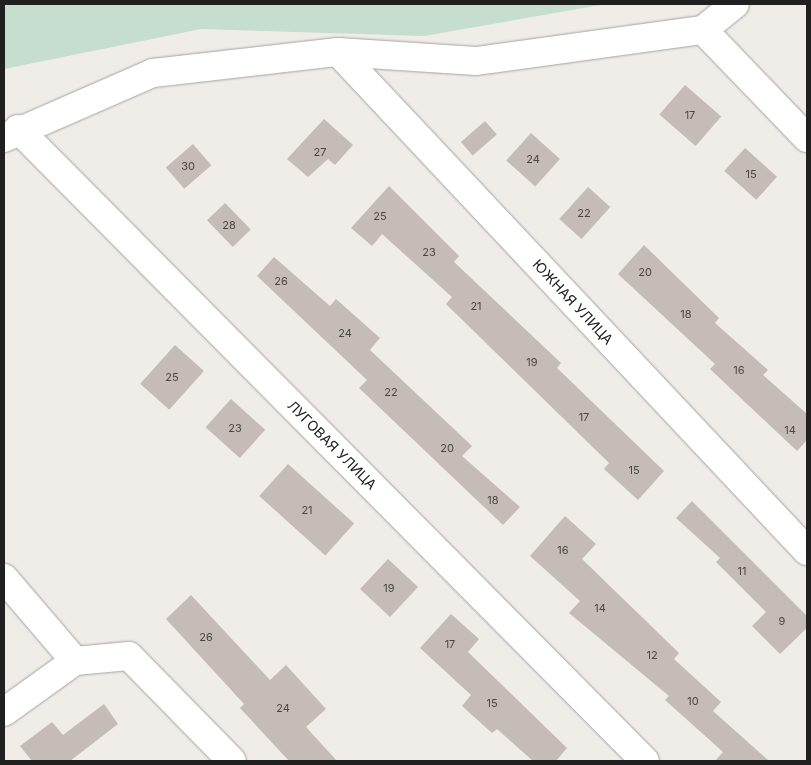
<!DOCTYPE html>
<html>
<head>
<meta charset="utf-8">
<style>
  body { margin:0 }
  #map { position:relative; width:811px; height:765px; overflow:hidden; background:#f0ece7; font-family:Inter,sans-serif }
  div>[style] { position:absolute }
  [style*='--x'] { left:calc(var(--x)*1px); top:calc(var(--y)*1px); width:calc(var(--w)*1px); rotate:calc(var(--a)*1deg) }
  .wetland>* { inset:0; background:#c5decf }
  .building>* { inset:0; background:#c5bbb7; transform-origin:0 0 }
  .roads { filter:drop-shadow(0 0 1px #a4a4a4) drop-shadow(0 0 1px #a4a4a4) }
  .minor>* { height:28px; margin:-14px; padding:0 14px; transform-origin:14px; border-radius:14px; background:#fff }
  span { translate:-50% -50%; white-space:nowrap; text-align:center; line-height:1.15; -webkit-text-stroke:4px #fff; paint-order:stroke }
  .number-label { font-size:11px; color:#494746 }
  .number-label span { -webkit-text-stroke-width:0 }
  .street-label { font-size:14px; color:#202020 }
  .frame { position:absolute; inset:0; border:5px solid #202020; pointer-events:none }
</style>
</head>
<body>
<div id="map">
  <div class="wetland">
    <div style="clip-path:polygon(4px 4px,606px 4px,424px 36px,201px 29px,4px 69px)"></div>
  </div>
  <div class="building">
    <div style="left:685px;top:85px;width:48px;height:39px;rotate:41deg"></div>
    <div style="clip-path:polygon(324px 119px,353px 145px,335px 165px,328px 159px,308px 177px,287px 159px)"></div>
    <div style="left:485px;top:121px;width:18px;height:32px;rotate:49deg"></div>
    <div style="left:531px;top:133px;width:39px;height:37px;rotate:42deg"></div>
    <div style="left:193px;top:144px;width:28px;height:36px;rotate:49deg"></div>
    <div style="left:745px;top:148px;width:43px;height:31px;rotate:42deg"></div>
    <div style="clip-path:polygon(389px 186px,459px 256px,454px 262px,561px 363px,557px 368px,664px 471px,638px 500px,604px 469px,609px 463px,446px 304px,452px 297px,382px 234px,372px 246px,351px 228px)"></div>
    <div style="left:588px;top:187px;width:30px;height:43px;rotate:42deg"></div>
    <div style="left:225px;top:203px;width:37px;height:25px;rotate:46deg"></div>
    <div style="clip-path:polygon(644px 245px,719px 318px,715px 323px,768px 370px,763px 375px,807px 414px,807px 440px,797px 451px,710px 369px,715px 364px,618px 274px)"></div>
    <div style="clip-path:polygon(274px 257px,330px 306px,336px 299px,380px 338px,370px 350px,472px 446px,462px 456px,520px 507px,503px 525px,359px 388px,367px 380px,257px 276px)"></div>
    <div style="left:175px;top:345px;width:39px;height:52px;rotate:42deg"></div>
    <div style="left:231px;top:399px;width:46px;height:38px;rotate:42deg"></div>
    <div style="left:288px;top:464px;width:89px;height:43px;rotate:42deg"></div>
    <div style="clip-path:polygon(692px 501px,807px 616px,807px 628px,780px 654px,752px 626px,766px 612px,716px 562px,720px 558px,676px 518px)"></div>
    <div style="clip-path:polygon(565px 516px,596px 544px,582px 559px,679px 653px,674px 659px,721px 702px,713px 711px,769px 761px,715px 761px,723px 752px,665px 700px,669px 696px,569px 613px,580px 601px,530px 556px)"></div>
    <div style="left:388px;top:559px;width:41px;height:41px;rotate:43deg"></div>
    <div style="clip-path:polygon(191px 595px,270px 680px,286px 665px,326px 709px,306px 727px,337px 761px,289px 761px,240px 708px,244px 704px,166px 619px)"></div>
    <div style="clip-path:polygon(451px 614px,479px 639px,468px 652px,567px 748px,556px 761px,533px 761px,497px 729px,492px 733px,462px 706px,471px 695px,420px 648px)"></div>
    <div style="clip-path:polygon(104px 704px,118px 724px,70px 761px,32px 761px,20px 746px,52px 722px,63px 735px)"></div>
  </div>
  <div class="roads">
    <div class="minor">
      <div style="--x:703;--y:30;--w:150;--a:46.1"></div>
      <div style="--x:338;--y:52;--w:685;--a:46.78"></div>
      <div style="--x:18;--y:129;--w:890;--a:45.23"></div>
      <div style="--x:4;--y:138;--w:163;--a:-23.6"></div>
      <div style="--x:153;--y:73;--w:186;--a:-6.5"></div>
      <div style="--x:338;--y:52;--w:138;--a:3.7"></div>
      <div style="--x:476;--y:61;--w:229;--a:-7.8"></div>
      <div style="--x:703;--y:30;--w:41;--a:-39.1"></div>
      <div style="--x:4;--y:578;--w:109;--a:49.5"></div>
      <div style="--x:75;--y:661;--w:54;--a:-5.3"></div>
      <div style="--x:129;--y:656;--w:147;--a:45.6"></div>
      <div style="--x:4;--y:712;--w:87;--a:-35.7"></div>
    </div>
  </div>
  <div class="number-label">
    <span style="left:690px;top:115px">17</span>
    <span style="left:320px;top:152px">27</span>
    <span style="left:533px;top:159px">24</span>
    <span style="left:188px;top:166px">30</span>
    <span style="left:751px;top:174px">15</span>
    <span style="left:584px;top:213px">22</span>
    <span style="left:380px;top:216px">25</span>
    <span style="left:229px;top:225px">28</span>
    <span style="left:429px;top:252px">23</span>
    <span style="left:645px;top:272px">20</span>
    <span style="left:281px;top:281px">26</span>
    <span style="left:476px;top:306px">21</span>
    <span style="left:686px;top:314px">18</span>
    <span style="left:345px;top:333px">24</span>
    <span style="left:532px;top:362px">19</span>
    <span style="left:739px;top:370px">16</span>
    <span style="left:172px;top:377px">25</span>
    <span style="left:391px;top:392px">22</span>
    <span style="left:584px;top:417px">17</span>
    <span style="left:235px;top:428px">23</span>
    <span style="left:790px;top:430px">14</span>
    <span style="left:447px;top:448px">20</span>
    <span style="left:634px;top:470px">15</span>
    <span style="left:493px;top:500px">18</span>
    <span style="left:307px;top:510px">21</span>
    <span style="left:563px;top:550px">16</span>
    <span style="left:742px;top:571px">11</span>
    <span style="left:389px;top:588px">19</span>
    <span style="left:600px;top:608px">14</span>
    <span style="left:782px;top:621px">9</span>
    <span style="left:206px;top:637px">26</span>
    <span style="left:450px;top:644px">17</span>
    <span style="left:652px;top:655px">12</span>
    <span style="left:693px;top:701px">10</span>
    <span style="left:492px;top:703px">15</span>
    <span style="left:283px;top:708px">24</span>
  </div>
  <div class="street-label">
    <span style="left:573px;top:302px;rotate:47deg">ЮЖНАЯ УЛИЦА</span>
    <span style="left:332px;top:445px;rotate:45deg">ЛУГОВАЯ УЛИЦА</span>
  </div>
  <div class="frame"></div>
</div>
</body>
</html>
